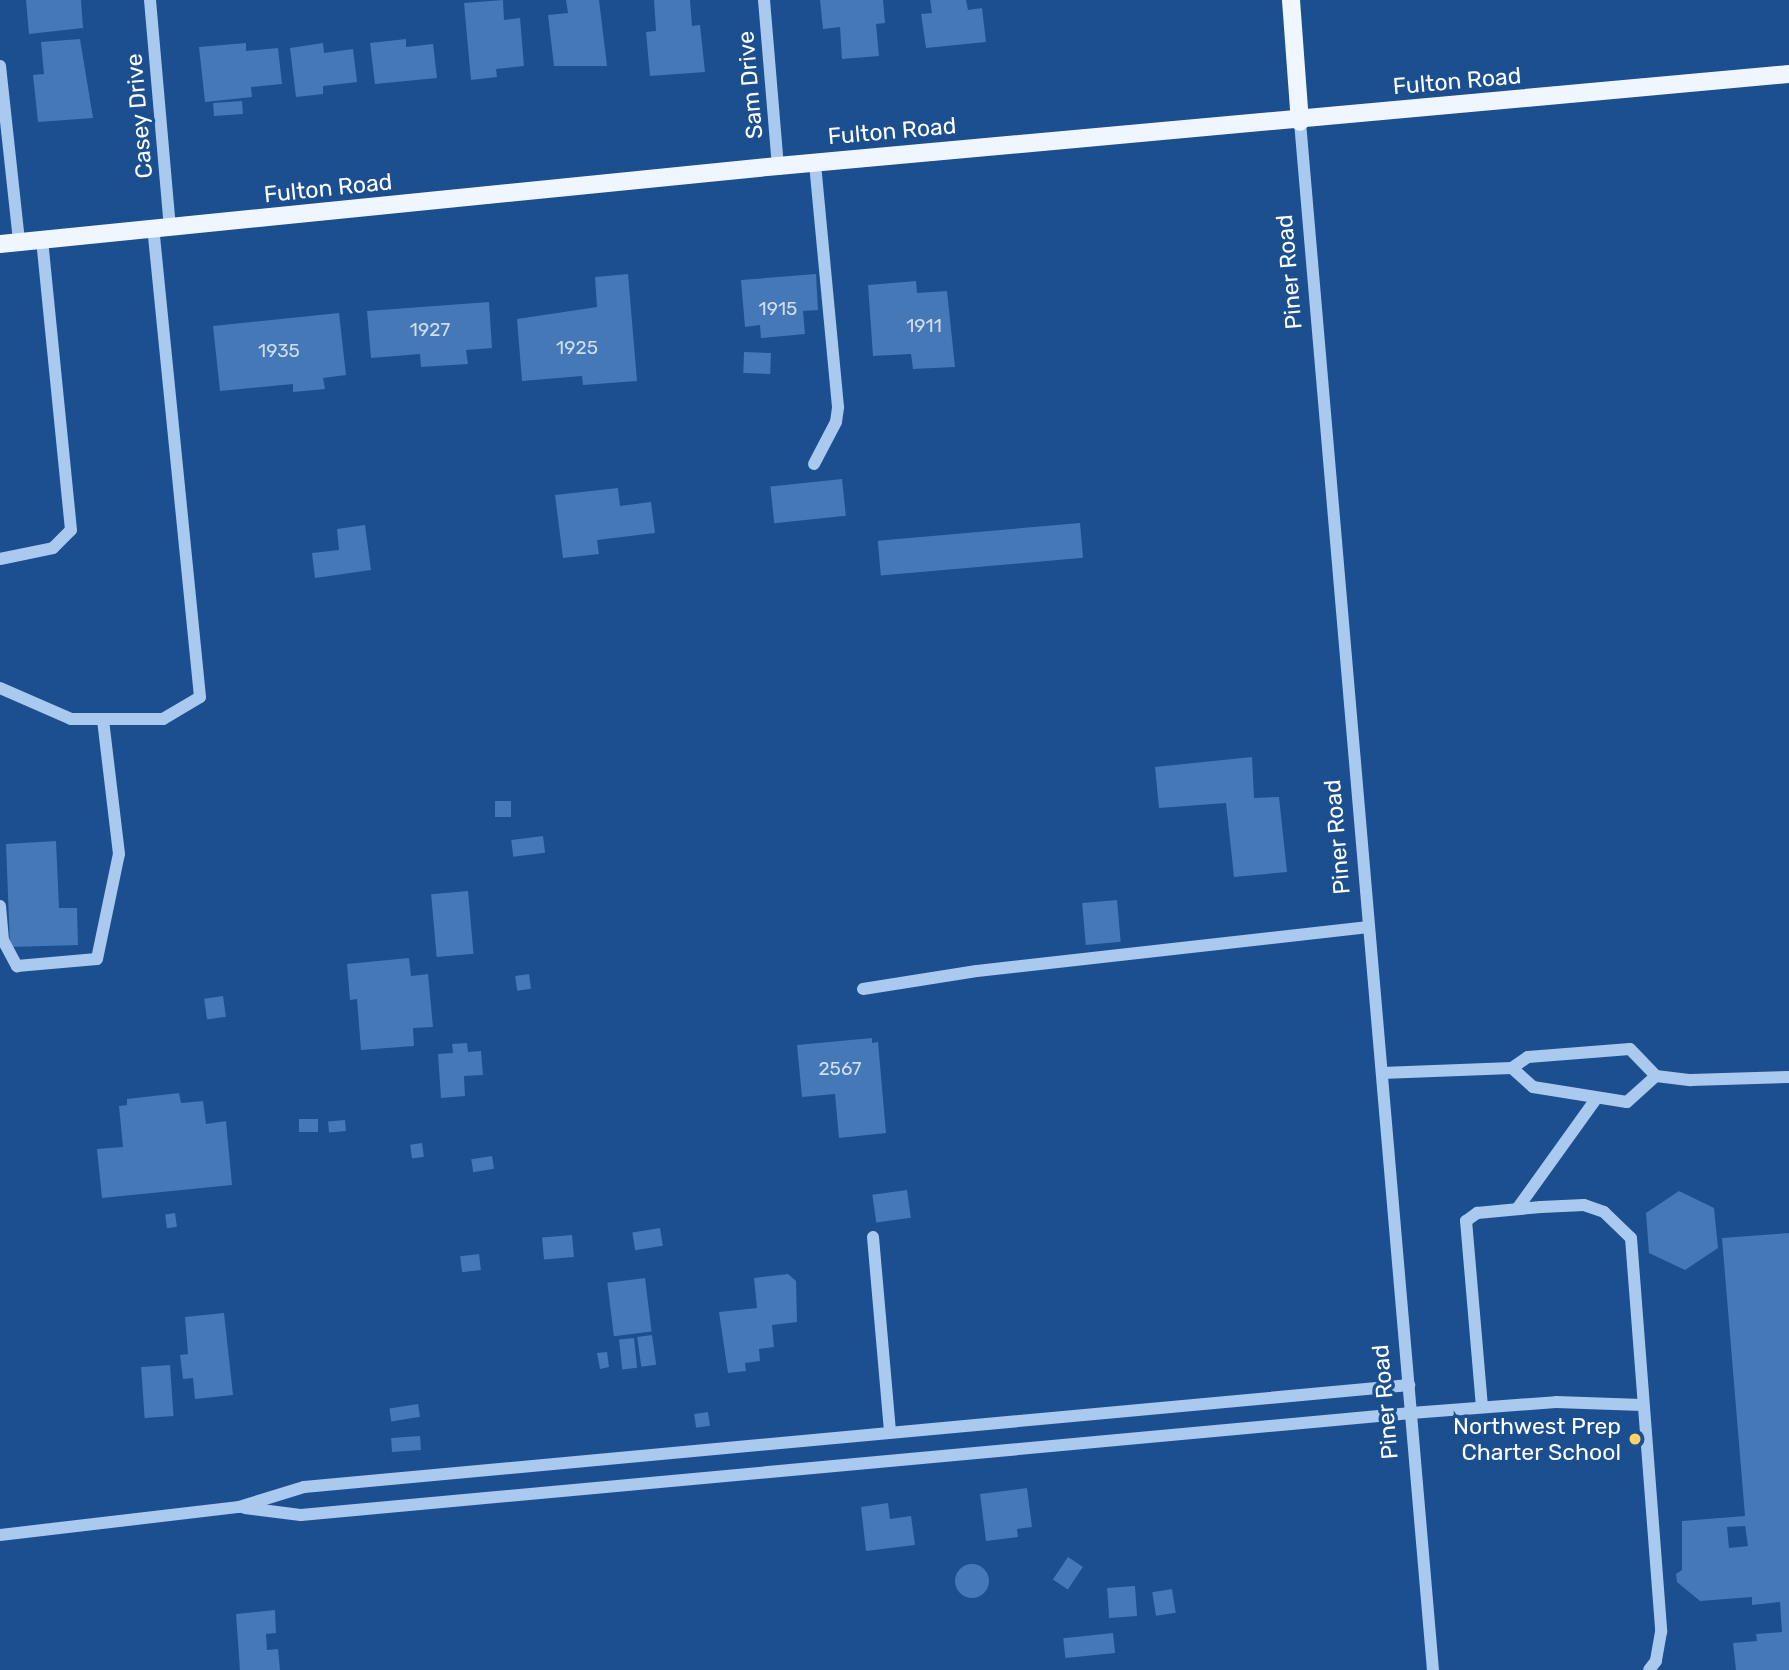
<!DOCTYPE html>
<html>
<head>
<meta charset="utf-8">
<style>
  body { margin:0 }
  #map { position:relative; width:1789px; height:1670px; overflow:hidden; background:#1b4f8f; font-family:Rubik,sans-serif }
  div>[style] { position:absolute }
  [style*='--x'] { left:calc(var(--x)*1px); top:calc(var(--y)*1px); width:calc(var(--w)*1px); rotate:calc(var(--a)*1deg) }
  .building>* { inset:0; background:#4478b7; transform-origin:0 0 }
  .round { border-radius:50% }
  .minor>* { height:12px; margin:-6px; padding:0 6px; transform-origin:6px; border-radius:6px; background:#a9c9ee }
  .major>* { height:18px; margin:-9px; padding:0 9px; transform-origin:9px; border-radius:9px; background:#f0f6ff }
  .dots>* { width:19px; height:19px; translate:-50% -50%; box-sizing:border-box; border:4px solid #1b4f8f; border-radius:50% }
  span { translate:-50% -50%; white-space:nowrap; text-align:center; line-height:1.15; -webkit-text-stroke:7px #1b4f8f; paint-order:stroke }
  .number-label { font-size:19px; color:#d0dded }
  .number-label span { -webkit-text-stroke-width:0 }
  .street-label { font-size:23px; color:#fff }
  .poi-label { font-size:23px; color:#fff }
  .right { translate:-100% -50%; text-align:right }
</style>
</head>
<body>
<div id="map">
  <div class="building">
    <div style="clip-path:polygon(26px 0,81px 0,83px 28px,29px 34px)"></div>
    <div style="clip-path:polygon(503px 0,504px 20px,520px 18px,524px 66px,496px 69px,497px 77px,471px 80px,464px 3px)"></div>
    <div style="clip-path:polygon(566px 0,599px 0,607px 66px,554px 66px,548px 15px,568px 13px)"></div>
    <div style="clip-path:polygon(654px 0,690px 0,692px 26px,700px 25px,705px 72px,650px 76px,646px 32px,656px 31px)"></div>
    <div style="clip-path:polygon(820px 0,883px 0,885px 23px,876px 24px,879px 56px,842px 59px,840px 27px,823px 29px)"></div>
    <div style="clip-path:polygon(930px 0,966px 0,968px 10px,982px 8px,986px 42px,926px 48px,921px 14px,932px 13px)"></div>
    <div style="clip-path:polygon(80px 39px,93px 118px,38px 122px,33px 75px,44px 74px,41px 42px)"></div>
    <div style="clip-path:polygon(406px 39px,406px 47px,433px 44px,437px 78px,375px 84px,370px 43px)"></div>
    <div style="clip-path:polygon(246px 43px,246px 51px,278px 48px,282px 84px,251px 87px,252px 97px,205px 102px,199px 47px)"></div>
    <div style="clip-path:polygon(323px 43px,324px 53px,353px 49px,357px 82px,323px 86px,323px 94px,296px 97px,290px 48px)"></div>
    <div style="left:242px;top:101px;width:13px;height:29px;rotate:86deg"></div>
    <div style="clip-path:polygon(628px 274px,637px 381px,583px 385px,582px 376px,522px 381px,517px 319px,597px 307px,595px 277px)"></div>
    <div style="clip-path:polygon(816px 274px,818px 310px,803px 311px,805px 334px,761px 338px,760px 325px,745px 327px,741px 280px)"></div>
    <div style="clip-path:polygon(916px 281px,917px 293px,947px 291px,955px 367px,913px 369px,911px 354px,873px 356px,868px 285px)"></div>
    <div style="clip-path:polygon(489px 302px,492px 348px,466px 350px,468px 364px,421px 367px,420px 354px,371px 358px,367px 311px)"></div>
    <div style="clip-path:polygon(339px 313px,346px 375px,323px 378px,325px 389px,293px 392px,293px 384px,220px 391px,213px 326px)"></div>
    <div style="left:744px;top:352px;width:27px;height:21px;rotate:2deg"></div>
    <div style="left:842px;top:479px;width:37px;height:72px;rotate:84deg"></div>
    <div style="clip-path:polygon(618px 488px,620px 506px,651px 502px,655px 533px,597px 540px,599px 554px,563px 558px,555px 495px)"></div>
    <div style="left:1080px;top:523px;width:35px;height:203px;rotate:85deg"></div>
    <div style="clip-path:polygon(365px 525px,371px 570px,315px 578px,312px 553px,339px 550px,337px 529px)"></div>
    <div style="clip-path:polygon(1252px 757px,1254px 798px,1279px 797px,1287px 872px,1234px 877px,1226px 803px,1159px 808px,1155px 767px)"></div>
    <div style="left:495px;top:801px;width:16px;height:16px"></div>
    <div style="left:543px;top:836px;width:17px;height:32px;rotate:83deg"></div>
    <div style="clip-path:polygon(56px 841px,59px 908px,77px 908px,78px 945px,10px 947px,6px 844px)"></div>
    <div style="left:468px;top:891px;width:63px;height:37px;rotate:85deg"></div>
    <div style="left:1117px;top:900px;width:42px;height:35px;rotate:85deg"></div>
    <div style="clip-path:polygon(409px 958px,411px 976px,428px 974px,433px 1027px,413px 1028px,414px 1046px,361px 1050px,357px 999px,350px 1000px,347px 964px)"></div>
    <div style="left:529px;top:974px;width:15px;height:14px;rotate:82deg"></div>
    <div style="left:223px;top:996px;width:21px;height:19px;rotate:82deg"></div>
    <div style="clip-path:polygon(872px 1038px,872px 1043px,878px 1042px,886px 1133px,839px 1138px,835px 1094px,802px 1097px,797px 1045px)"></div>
    <div style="clip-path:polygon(467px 1043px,468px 1052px,481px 1051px,483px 1075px,464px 1076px,465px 1096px,441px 1098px,438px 1054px,453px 1053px,452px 1044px)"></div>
    <div style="clip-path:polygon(179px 1093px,181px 1103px,203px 1101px,206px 1124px,226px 1121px,232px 1185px,102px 1198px,97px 1149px,123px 1147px,119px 1106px,127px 1105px,127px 1099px)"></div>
    <div style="left:318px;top:1119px;width:13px;height:19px;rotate:90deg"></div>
    <div style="left:345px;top:1120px;width:11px;height:17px;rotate:85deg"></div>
    <div style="left:422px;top:1143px;width:14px;height:12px;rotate:82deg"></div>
    <div style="left:492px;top:1156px;width:13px;height:21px;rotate:81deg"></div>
    <div style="left:907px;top:1190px;width:28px;height:35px;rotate:82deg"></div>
    <div style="clip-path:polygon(1679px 1191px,1714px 1208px,1718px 1248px,1685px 1270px,1649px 1253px,1646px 1213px)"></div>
    <div style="left:175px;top:1213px;width:14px;height:10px;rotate:82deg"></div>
    <div style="left:660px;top:1228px;width:18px;height:28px;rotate:81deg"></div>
    <div style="clip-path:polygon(evenodd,1789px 1233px,1789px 1670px,1736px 1670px,1733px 1643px,1757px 1641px,1756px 1634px,1782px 1632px,1780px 1602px,1752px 1605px,1752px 1597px,1700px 1601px,1677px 1582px,1676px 1574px,1682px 1570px,1682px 1521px,1745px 1516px,1722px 1238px,1789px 1233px,1745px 1526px,1748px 1546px,1729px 1548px,1727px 1527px,1745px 1526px)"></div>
    <div style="left:572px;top:1235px;width:22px;height:30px;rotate:85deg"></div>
    <div style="left:479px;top:1254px;width:16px;height:19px;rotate:83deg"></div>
    <div style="clip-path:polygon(788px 1274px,796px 1281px,797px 1322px,772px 1325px,774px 1347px,759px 1349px,760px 1361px,745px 1363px,746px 1371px,728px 1373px,719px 1312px,757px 1308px,754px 1278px)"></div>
    <div style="left:645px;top:1278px;width:54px;height:38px;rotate:83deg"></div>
    <div style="clip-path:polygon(224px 1313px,233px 1395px,195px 1399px,193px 1378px,183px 1379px,180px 1355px,188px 1354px,185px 1317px)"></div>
    <div style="left:652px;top:1335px;width:30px;height:15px;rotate:82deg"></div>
    <div style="left:634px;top:1338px;width:30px;height:15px;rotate:84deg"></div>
    <div style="clip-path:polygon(607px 1352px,609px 1367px,600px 1369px,597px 1353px)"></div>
    <div style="left:170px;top:1365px;width:51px;height:29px;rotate:86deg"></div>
    <div style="left:418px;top:1404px;width:13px;height:29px;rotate:81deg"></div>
    <div style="left:708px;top:1412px;width:14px;height:14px;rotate:82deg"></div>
    <div style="left:420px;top:1436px;width:14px;height:29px;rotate:86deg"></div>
    <div style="clip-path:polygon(1027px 1488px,1032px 1527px,1017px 1529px,1018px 1537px,986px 1541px,980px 1494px)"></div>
    <div style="clip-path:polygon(888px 1503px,890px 1519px,911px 1516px,915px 1545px,866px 1551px,861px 1507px)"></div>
    <div style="left:1068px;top:1557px;width:18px;height:27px;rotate:34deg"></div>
    <div class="round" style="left:955px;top:1564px;width:34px;height:34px"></div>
    <div style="left:1135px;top:1586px;width:30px;height:28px;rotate:86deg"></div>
    <div style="left:1172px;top:1589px;width:24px;height:20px;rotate:81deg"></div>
    <div style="clip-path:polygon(275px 1610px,276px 1633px,266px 1634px,267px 1650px,278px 1649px,280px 1670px,240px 1670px,236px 1614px)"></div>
    <div style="left:1113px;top:1633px;width:20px;height:50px;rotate:84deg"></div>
  </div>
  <div class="minor">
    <div style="--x:150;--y:0;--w:230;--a:85"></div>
    <div style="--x:764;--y:0;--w:167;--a:85.2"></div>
    <div style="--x:0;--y:66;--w:177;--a:83.8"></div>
    <div style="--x:1300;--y:122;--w:1554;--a:85.09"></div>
    <div style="--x:814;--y:464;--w:47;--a:-62.4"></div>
    <div style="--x:836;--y:422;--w:15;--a:-82"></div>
    <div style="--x:838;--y:407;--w:246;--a:-95.4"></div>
    <div style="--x:0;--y:559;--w:54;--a:-11.7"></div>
    <div style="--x:53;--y:548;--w:25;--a:-45"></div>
    <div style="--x:71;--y:530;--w:291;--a:-95.7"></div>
    <div style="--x:0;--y:688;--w:77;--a:23.6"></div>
    <div style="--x:71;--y:719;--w:92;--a:0"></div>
    <div style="--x:163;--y:719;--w:43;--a:-30.7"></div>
    <div style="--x:200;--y:697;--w:469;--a:-95.7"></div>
    <div style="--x:0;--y:906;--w:34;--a:85"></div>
    <div style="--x:3;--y:940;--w:30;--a:62"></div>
    <div style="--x:17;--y:966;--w:80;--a:-5"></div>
    <div style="--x:97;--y:959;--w:107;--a:-78.2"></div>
    <div style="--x:119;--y:854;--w:136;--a:-96.8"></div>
    <div style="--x:863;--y:989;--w:115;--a:-9"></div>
    <div style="--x:977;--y:971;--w:394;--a:-6.4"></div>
    <div style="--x:1512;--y:1068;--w:28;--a:42"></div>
    <div style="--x:1533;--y:1087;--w:95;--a:9.1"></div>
    <div style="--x:1627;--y:1102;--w:39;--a:-42"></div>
    <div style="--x:1382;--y:1073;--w:130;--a:-2.2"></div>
    <div style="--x:1512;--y:1068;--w:19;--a:-35"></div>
    <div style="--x:1528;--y:1057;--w:102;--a:-4.5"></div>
    <div style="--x:1630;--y:1049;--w:37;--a:46"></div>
    <div style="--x:1656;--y:1076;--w:35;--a:7"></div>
    <div style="--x:1691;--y:1080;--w:98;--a:-1.8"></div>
    <div style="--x:1517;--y:1209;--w:135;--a:-54.3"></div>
    <div style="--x:873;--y:1237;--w:194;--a:85"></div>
    <div style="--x:1482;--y:1407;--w:187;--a:-94.9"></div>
    <div style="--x:1466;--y:1221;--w:14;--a:-36"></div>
    <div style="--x:1477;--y:1213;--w:64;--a:-5.4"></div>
    <div style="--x:1541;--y:1207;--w:43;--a:-2.7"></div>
    <div style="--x:1584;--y:1205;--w:21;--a:19"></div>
    <div style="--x:1604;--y:1212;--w:37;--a:44"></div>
    <div style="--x:1631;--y:1238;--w:395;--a:85.6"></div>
    <div style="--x:1661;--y:1632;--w:29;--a:100"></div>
    <div style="--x:1656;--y:1661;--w:11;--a:128"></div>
    <div style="--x:245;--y:1508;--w:56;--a:7.1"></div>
    <div style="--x:301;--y:1515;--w:1115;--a:-5.25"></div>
    <div style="--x:1411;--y:1413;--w:145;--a:-4.3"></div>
    <div style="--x:1556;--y:1402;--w:86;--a:2"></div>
    <div style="--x:0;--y:1535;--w:241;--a:-6.7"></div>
    <div style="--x:239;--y:1507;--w:68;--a:-17.1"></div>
    <div style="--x:304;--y:1487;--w:1110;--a:-5.27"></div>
  </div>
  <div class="major">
    <div style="--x:1291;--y:0;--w:122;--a:85.8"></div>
    <div style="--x:0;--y:244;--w:782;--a:-5.73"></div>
    <div style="--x:778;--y:166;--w:1015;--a:-5.2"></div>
  </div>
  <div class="dots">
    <div style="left:1635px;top:1439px;background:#ffd166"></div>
  </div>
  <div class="number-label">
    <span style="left:778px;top:309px">1915</span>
    <span style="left:924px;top:326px">1911</span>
    <span style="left:430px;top:330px">1927</span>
    <span style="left:577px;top:348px">1925</span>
    <span style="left:279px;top:351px">1935</span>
    <span style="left:840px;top:1069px">2567</span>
  </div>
  <div class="street-label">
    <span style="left:1457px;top:81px;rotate:-5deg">Fulton Road</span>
    <span style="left:750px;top:85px;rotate:-95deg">Sam Drive</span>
    <span style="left:139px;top:116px;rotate:-95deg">Casey Drive</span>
    <span style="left:892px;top:131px;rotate:-5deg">Fulton Road</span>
    <span style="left:328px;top:188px;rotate:-6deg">Fulton Road</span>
    <span style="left:1289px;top:272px;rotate:-95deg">Piner Road</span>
    <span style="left:1337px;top:837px;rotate:-95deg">Piner Road</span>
    <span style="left:1385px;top:1402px;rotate:-95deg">Piner Road</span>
  </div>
  <div class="poi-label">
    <span class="right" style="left:1621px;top:1439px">Northwest Prep<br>Charter School</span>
  </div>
</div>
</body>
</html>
